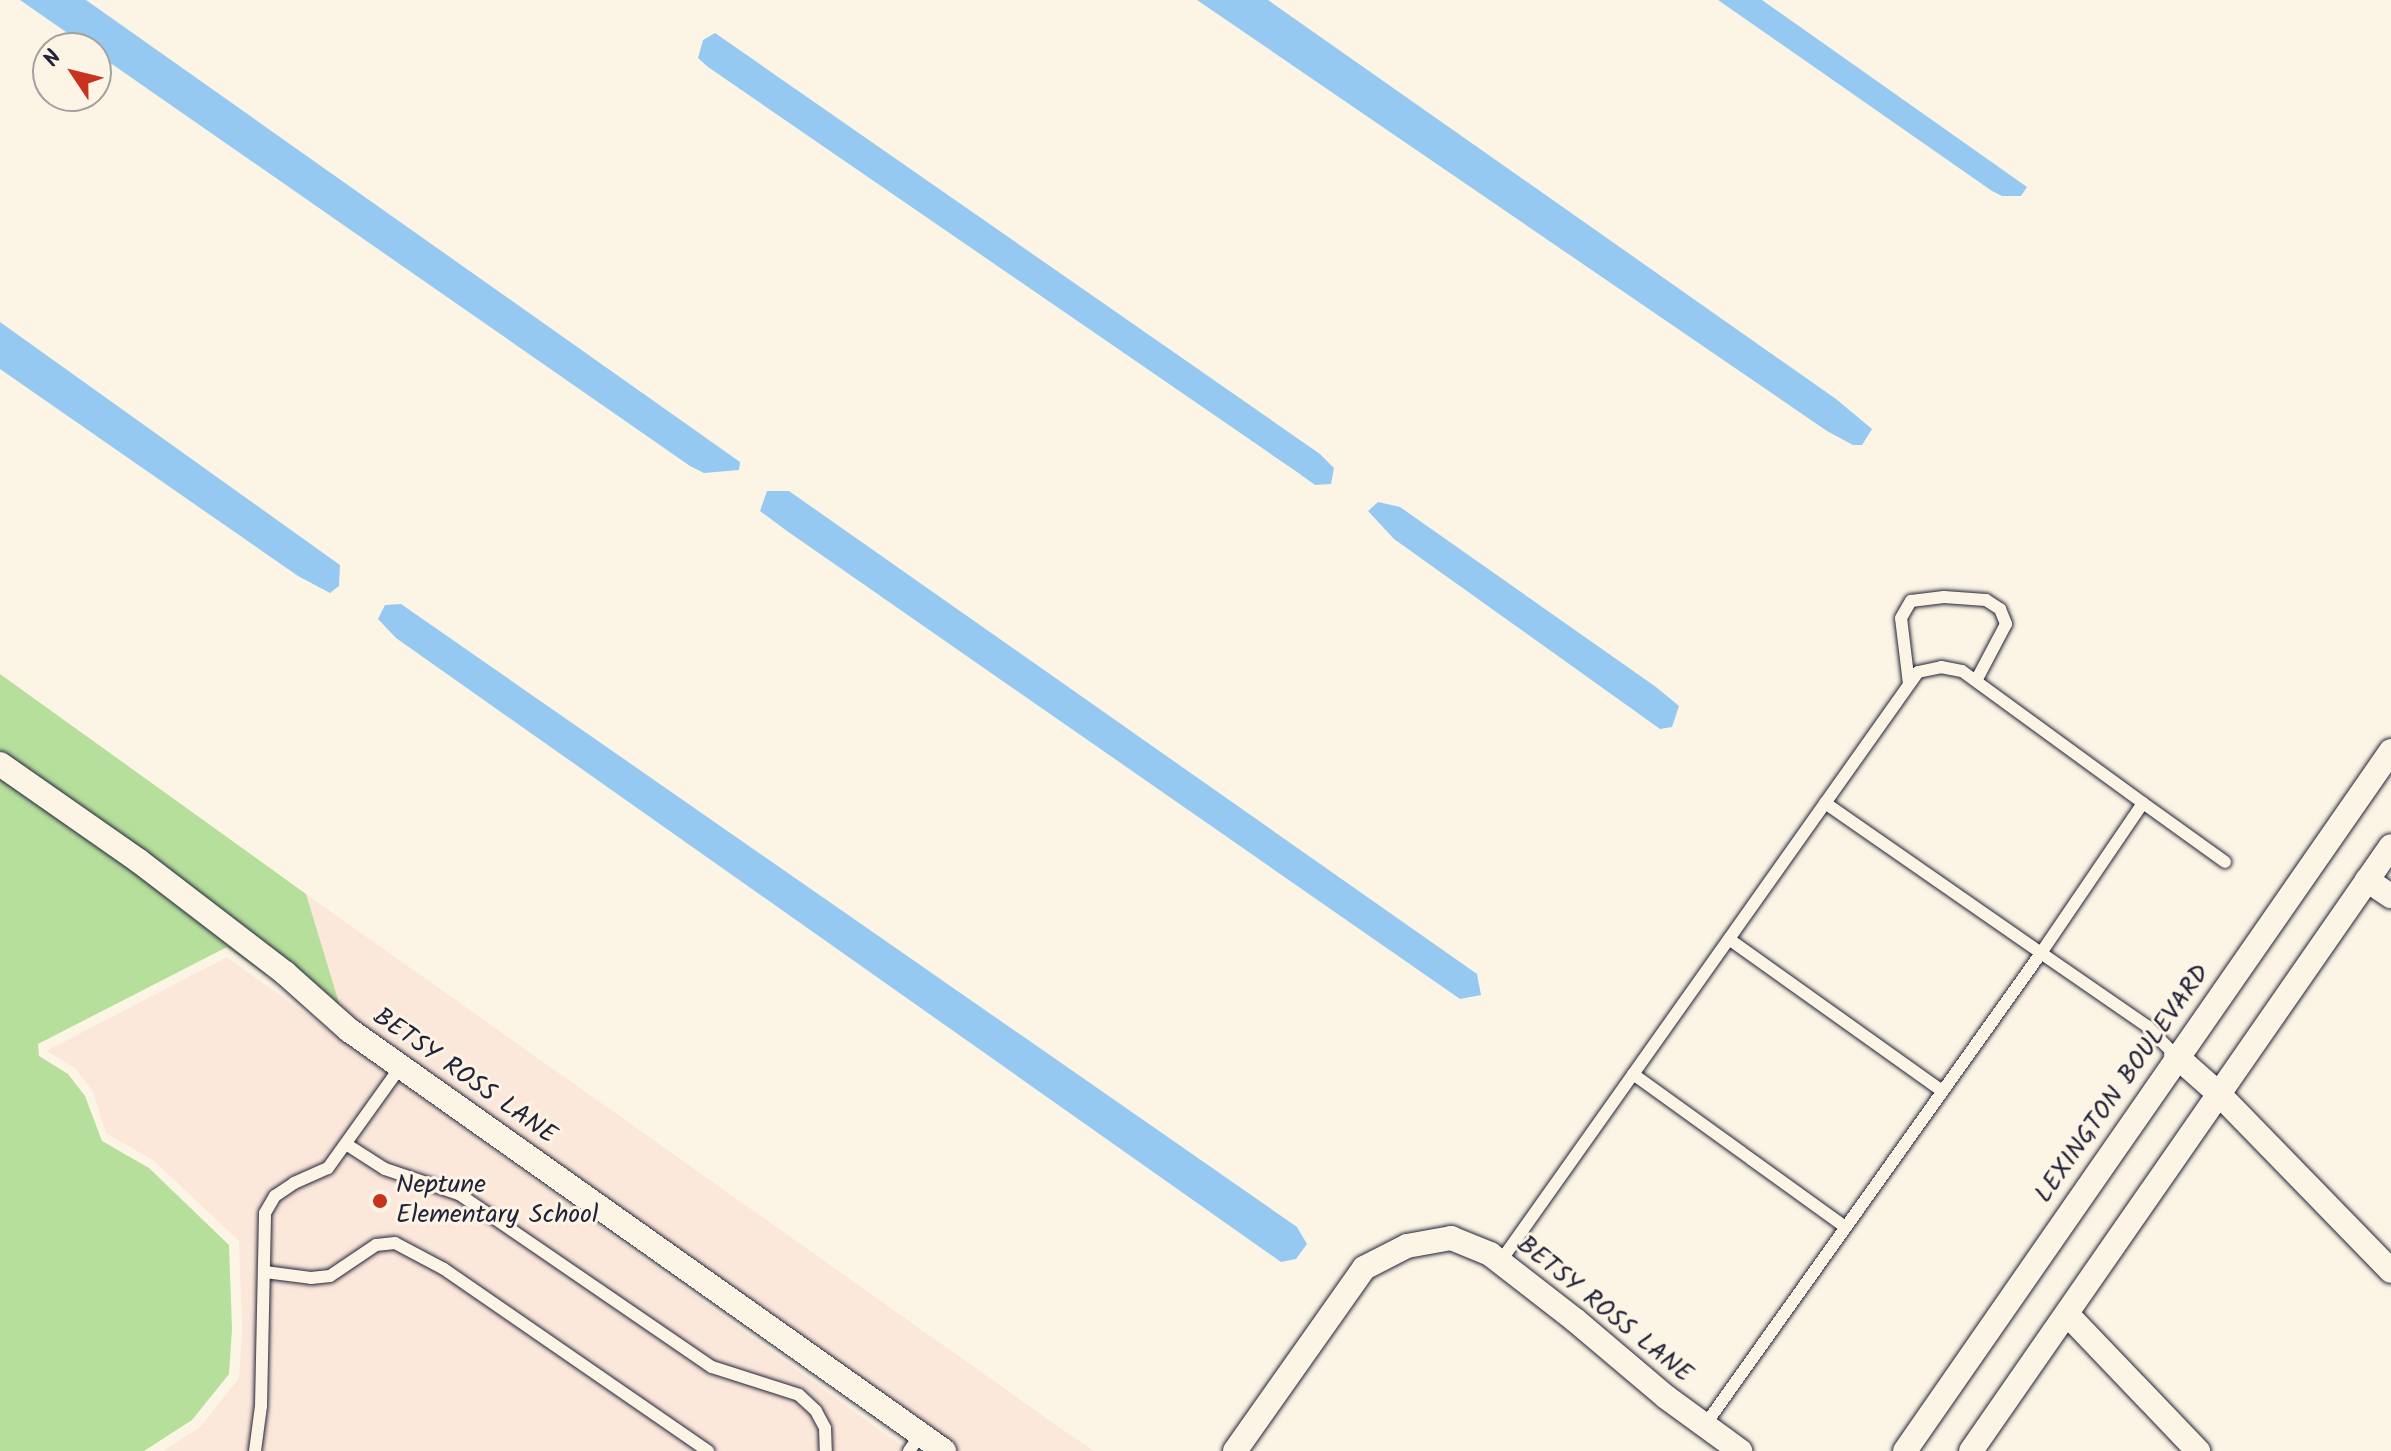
<!DOCTYPE html>
<html>
<head>
<meta charset="utf-8">
<style>
  body { margin:0 }
  #map { position:relative; width:2391px; height:1451px; overflow:hidden; background:#fcf5e5; font-family:Kalam,sans-serif }
  div>[style] { position:absolute }
  [style*='--x'] { left:calc(var(--x)*1px); top:calc(var(--y)*1px); width:calc(var(--w)*1px); rotate:calc(var(--a)*1deg) }
  .built>* { inset:0; background:#fce8db }
  .green>* { inset:0; background:#b6df9c }
  .water>* { inset:0; background:#95c9f2 }
  .roads { filter:drop-shadow(0 0 2px #22223b) drop-shadow(0 0 2px #22223b) }
  .service>* { height:12px; margin:-6px; padding:0 6px; transform-origin:6px; border-radius:6px; background:#fcf5e5 }
  .minor>* { height:24px; margin:-12px; padding:0 12px; transform-origin:12px; border-radius:12px; background:#fcf5e5 }
  .dots>* { width:22px; height:22px; translate:-50% -50%; box-sizing:border-box; border:4px solid #fcf5e5; border-radius:50% }
  span { translate:-50% -50%; white-space:nowrap; text-align:center; line-height:1.15; -webkit-text-stroke:6px #fcf5e5; paint-order:stroke }
  .street-label { font-size:26px; color:#22223b }
  .poi-label { font-size:26px; color:#22223b }
  .left { translate:0 -50%; text-align:left }
  .north { position:absolute; left:32px; top:32px; width:80px; height:80px; box-sizing:border-box; background:#fcf5e5; border:2px solid #a5a1a1; border-radius:50%; rotate:305deg; font-size:22px; font-weight:700; line-height:32px; text-align:center; color:#22223b }
  .north::after { content:''; display:block; margin:auto; width:28px; height:36px; background:#c8321e; clip-path:polygon(50% 0,100% 100%,50% 72%,0 100%) }
</style>
</head>
<body>
<div id="map">
  <div class="built">
    <div style="clip-path:polygon(306px 894px,1056px 1425px,1094px 1451px,925px 1451px,347px 1029px)"></div>
    <div style="clip-path:polygon(227px 957px,909px 1451px,163px 1451px,200px 1427px,239px 1378px,242px 1330px,239px 1241px,154px 1161px,106px 1133px,93px 1092px,75px 1068px,46px 1051px)"></div>
  </div>
  <div class="green">
    <div style="clip-path:polygon(0 674px,306px 894px,347px 1029px,346px 1032px,227px 947px,38px 1044px,39px 1056px,68px 1074px,85px 1096px,102px 1141px,149px 1168px,229px 1245px,232px 1329px,229px 1374px,192px 1420px,144px 1451px,0 1451px)"></div>
  </div>
  <div class="water">
    <div style="clip-path:polygon(20px 0,86px 0,740px 462px,739px 470px,704px 473px,690px 466px,96px 53px,96px 48px,89px 48px)"></div>
    <div style="clip-path:polygon(1197px 0,1268px 0,1836px 399px,1872px 429px,1862px 445px,1853px 445px,1827px 431px)"></div>
    <div style="clip-path:polygon(1718px 0,1762px 0,2027px 187px,2021px 196px,2002px 196px,1992px 191px)"></div>
    <div style="clip-path:polygon(715px 33px,1320px 454px,1334px 468px,1331px 484px,1315px 485px,1297px 472px,708px 67px,698px 58px,703px 40px)"></div>
    <div style="clip-path:polygon(0 322px,340px 565px,339px 586px,330px 593px,298px 576px,0 369px)"></div>
    <div style="clip-path:polygon(767px 491px,789px 491px,1477px 974px,1481px 995px,1460px 999px,787px 531px,760px 511px)"></div>
    <div style="clip-path:polygon(1378px 502px,1400px 507px,1656px 687px,1679px 706px,1672px 727px,1660px 729px,1394px 539px,1368px 511px)"></div>
    <div style="clip-path:polygon(401px 604px,1297px 1227px,1307px 1244px,1296px 1259px,1281px 1262px,396px 638px,378px 619px,385px 605px)"></div>
  </div>
  <div class="roads">
    <div class="service">
      <div style="--x:1909;--y:684;--w:66;--a:-96.9"></div>
      <div style="--x:1901;--y:618;--w:20;--a:-60"></div>
      <div style="--x:1911;--y:601;--w:33;--a:-7"></div>
      <div style="--x:1944;--y:597;--w:42;--a:4.1"></div>
      <div style="--x:1986;--y:600;--w:17;--a:33"></div>
      <div style="--x:2000;--y:609;--w:16;--a:68"></div>
      <div style="--x:2006;--y:624;--w:64;--a:117.8"></div>
      <div style="--x:2143;--y:803;--w:101;--a:35.7"></div>
      <div style="--x:1729;--y:939;--w:262;--a:35.5"></div>
      <div style="--x:1633;--y:1074;--w:261;--a:35.8"></div>
      <div style="--x:346;--y:1144;--w:46;--a:32.7"></div>
      <div style="--x:385;--y:1169;--w:78;--a:18.7"></div>
      <div style="--x:459;--y:1194;--w:306;--a:34.4"></div>
      <div style="--x:712;--y:1367;--w:91;--a:17.8"></div>
      <div style="--x:799;--y:1395;--w:23;--a:43"></div>
      <div style="--x:816;--y:1411;--w:19;--a:62"></div>
      <div style="--x:825;--y:1428;--w:23;--a:88"></div>
      <div style="--x:1500;--y:1262;--w:723;--a:-54.68"></div>
      <div style="--x:1918;--y:672;--w:24;--a:-12"></div>
      <div style="--x:1941;--y:667;--w:21;--a:11"></div>
      <div style="--x:1962;--y:671;--w:224;--a:36.1"></div>
      <div style="--x:2143;--y:803;--w:181;--a:124.2"></div>
      <div style="--x:2041;--y:953;--w:129;--a:34.6"></div>
      <div style="--x:2147;--y:1026;--w:42;--a:46"></div>
      <div style="--x:265;--y:1272;--w:46;--a:7.4"></div>
      <div style="--x:311;--y:1278;--w:19;--a:-6"></div>
      <div style="--x:330;--y:1276;--w:55;--a:-34"></div>
      <div style="--x:376;--y:1245;--w:19;--a:-6"></div>
      <div style="--x:395;--y:1243;--w:55;--a:28"></div>
      <div style="--x:444;--y:1269;--w:321;--a:34.6"></div>
      <div style="--x:1705;--y:1425;--w:579;--a:-54.55"></div>
      <div style="--x:2041;--y:953;--w:263;--a:-145.2"></div>
      <div style="--x:255;--y:1451;--w:45;--a:-82.4"></div>
      <div style="--x:261;--y:1406;--w:193;--a:-88.8"></div>
      <div style="--x:265;--y:1213;--w:20;--a:-60"></div>
      <div style="--x:275;--y:1196;--w:23;--a:-34"></div>
      <div style="--x:294;--y:1183;--w:37;--a:-24"></div>
      <div style="--x:328;--y:1168;--w:125;--a:-54.4"></div>
      <div style="--x:909;--y:1451;--w:21;--a:-55"></div>
    </div>
    <div class="minor">
      <div style="--x:0;--y:764;--w:169;--a:34.9"></div>
      <div style="--x:139;--y:861;--w:184;--a:37.5"></div>
      <div style="--x:285;--y:973;--w:86;--a:41.7"></div>
      <div style="--x:349;--y:1030;--w:729;--a:35.28"></div>
      <div style="--x:2367;--y:880;--w:29;--a:34"></div>
      <div style="--x:2176;--y:1056;--w:56;--a:41.4"></div>
      <div style="--x:2218;--y:1093;--w:248;--a:45.8"></div>
      <div style="--x:2067;--y:1314;--w:190;--a:46.3"></div>
      <div style="--x:1235;--y:1451;--w:224;--a:-54.8"></div>
      <div style="--x:1364;--y:1268;--w:48;--a:-27.1"></div>
      <div style="--x:1407;--y:1246;--w:45;--a:-10.3"></div>
      <div style="--x:1451;--y:1238;--w:42;--a:22.3"></div>
      <div style="--x:1490;--y:1254;--w:108;--a:37.8"></div>
      <div style="--x:1575;--y:1320;--w:119;--a:40.2"></div>
      <div style="--x:1666;--y:1397;--w:92;--a:36.1"></div>
      <div style="--x:1905;--y:1451;--w:852;--a:-55.23"></div>
      <div style="--x:1971;--y:1451;--w:736;--a:-55.23"></div>
    </div>
  </div>
  <div class="dots">
    <div style="left:380px;top:1201px;background:#c8321e"></div>
  </div>
  <div class="street-label">
    <span style="left:464px;top:1077px;rotate:35deg">BETSY ROSS LANE</span>
    <span style="left:2123px;top:1084px;rotate:-55deg">LEXINGTON BOULEVARD</span>
    <span style="left:1604px;top:1310px;rotate:39deg">BETSY ROSS LANE</span>
  </div>
  <div class="poi-label">
    <span class="left" style="left:396px;top:1201px">Neptune<br>Elementary School</span>
  </div>
  <div class="north">N</div>
</div>
</body>
</html>
